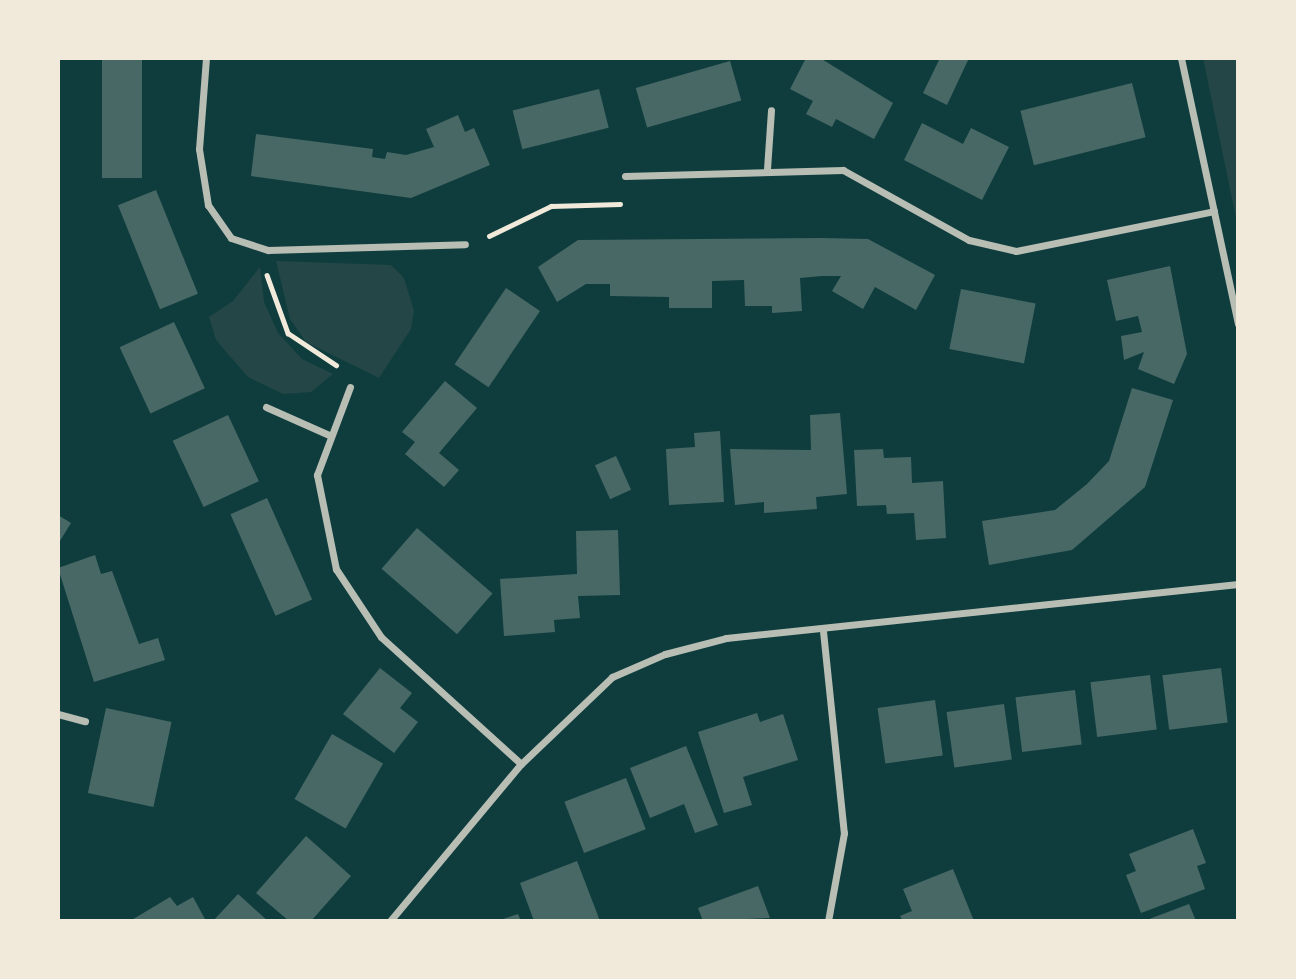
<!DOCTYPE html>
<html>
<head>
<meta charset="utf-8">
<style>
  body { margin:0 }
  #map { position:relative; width:1296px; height:979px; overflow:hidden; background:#0f3d3e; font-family:"Alegreya Sans",sans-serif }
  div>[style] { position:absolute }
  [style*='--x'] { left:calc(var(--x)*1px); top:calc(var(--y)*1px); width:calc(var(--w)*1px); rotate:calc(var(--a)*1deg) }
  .green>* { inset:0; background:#244646 }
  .building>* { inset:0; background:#486865; transform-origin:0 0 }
  .path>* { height:4.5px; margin:-2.25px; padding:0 2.25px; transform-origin:2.25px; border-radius:2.25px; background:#f1e9da }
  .minor>* { height:7px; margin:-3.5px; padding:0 3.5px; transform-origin:3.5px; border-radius:3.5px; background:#b8beb3 }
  span { translate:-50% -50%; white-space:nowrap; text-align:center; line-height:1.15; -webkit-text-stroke:5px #f1e9da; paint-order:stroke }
  .frame { position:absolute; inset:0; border:60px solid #f1e9da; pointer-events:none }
</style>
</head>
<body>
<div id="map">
  <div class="green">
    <div style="clip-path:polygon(1203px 58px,1238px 58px,1238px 228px)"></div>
    <div style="clip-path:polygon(276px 261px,391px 265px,404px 278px,414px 311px,411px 329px,379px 378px,306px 342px,290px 319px)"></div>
    <div style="clip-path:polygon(260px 267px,264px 302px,278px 333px,302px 359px,333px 374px,311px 392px,283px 394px,248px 377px,216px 340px,209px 317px,233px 301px)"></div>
  </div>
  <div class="building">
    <div style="left:102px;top:58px;width:40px;height:120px"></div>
    <div style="clip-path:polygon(806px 58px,820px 58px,893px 103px,874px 139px,836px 119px,832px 127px,806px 114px,813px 101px,790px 89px)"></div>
    <div style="clip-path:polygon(940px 58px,969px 58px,947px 105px,923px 93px)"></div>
    <div style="left:730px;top:61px;width:41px;height:98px;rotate:74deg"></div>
    <div style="left:1132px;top:83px;width:56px;height:115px;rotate:76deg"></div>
    <div style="left:599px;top:89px;width:40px;height:89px;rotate:76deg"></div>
    <div style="clip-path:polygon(458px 115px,465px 132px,474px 128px,490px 165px,411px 198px,251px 176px,256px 134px,373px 149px,372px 157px,385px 159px,387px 152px,406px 155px,434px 147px,426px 129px)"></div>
    <div style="clip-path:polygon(922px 123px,963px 144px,971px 128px,1009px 147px,982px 200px,904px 160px)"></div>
    <div style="left:156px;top:190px;width:112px;height:41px;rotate:68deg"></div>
    <div style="clip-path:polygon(820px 238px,868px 239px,935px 275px,916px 310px,875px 287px,863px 309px,832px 291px,841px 276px,822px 276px,800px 278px,802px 311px,772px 313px,772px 306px,745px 306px,744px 280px,712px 281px,712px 308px,669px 308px,669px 297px,610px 296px,610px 284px,586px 284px,557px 302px,538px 267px,578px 240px)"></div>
    <div style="clip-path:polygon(1170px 266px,1187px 354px,1174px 384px,1138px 369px,1144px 352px,1124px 360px,1121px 336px,1142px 332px,1138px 316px,1116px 321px,1107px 280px)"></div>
    <div style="left:506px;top:288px;width:41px;height:92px;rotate:34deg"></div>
    <div style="left:961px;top:289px;width:76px;height:61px;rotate:11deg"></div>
    <div style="left:174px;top:322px;width:73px;height:60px;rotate:65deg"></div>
    <div style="clip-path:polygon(445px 381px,477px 408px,439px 453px,459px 470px,444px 487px,405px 454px,415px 442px,402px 432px)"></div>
    <div style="clip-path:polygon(1132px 388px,1173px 400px,1145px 487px,1072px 550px,989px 565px,982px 521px,1055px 510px,1087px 484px,1109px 461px)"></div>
    <div style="clip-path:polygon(840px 413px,847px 494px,816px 497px,817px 509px,764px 513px,764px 502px,735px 505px,730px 449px,811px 450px,810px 415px)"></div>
    <div style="left:228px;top:415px;width:73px;height:61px;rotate:65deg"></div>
    <div style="clip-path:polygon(720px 431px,724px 502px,669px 505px,666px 449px,695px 447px,694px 433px)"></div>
    <div style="clip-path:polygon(883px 449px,884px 458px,911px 457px,912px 483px,943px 481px,946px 538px,916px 540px,914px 513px,887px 514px,886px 505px,857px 506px,854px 450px)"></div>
    <div style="left:616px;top:456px;width:37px;height:23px;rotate:66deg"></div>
    <div style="left:267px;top:498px;width:111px;height:40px;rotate:66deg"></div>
    <div style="clip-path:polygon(58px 515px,71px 523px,58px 544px)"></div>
    <div style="left:417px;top:528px;width:100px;height:54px;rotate:41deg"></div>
    <div style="clip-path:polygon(618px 530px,620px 595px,578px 596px,580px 618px,554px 620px,555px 632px,504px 636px,500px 579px,577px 574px,576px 531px)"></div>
    <div style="clip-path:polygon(95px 555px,101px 574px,112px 571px,139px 644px,158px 638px,165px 660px,94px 682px,58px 568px)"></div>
    <div style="clip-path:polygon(380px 668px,412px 693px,400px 708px,418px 722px,394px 753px,343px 714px)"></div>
    <div style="left:1221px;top:668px;width:55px;height:59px;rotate:83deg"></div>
    <div style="left:1150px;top:675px;width:55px;height:60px;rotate:83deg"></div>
    <div style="left:1075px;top:690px;width:55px;height:60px;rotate:83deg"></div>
    <div style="left:935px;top:700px;width:56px;height:58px;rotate:82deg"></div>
    <div style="left:1004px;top:704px;width:56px;height:58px;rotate:82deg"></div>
    <div style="left:106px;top:708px;width:67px;height:87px;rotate:12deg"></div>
    <div style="clip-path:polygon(757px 713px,760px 722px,783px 714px,798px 760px,743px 777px,752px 805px,724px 813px,698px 732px)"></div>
    <div style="left:332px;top:734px;width:59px;height:75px;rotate:30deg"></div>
    <div style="clip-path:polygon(686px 746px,718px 825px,695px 833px,684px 804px,650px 818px,630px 768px)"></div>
    <div style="left:626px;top:778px;width:55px;height:66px;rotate:69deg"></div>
    <div style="clip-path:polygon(1193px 829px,1206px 863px,1197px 866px,1205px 889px,1141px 913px,1126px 875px,1136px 871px,1129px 854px)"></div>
    <div style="clip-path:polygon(306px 836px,351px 876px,311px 921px,289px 921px,256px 893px)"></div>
    <div style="clip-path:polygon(577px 861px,600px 921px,534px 921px,520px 883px)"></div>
    <div style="clip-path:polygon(953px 869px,974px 921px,903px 921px,900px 916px,912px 911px,903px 889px)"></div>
    <div style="clip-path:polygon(758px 886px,770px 918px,703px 921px,698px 908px)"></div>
    <div style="clip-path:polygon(238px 894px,268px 921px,213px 921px)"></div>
    <div style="clip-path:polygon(170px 897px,177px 906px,193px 897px,206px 921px,130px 921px)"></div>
    <div style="clip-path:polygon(1189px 904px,1196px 921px,1144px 921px)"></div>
    <div style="clip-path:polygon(518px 914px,521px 921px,497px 921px)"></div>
  </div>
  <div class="path">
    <div style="--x:489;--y:236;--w:69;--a:-25.8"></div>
    <div style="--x:551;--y:206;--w:69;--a:-1.7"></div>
    <div style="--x:267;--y:275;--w:62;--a:70.1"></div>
    <div style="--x:288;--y:333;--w:58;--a:33.7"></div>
  </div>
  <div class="minor">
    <div style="--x:206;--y:58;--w:91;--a:94.4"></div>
    <div style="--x:199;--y:149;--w:57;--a:80.9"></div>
    <div style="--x:208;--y:205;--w:40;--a:55.1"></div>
    <div style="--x:231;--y:238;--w:39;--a:18"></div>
    <div style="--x:268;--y:250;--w:197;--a:-1.7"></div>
    <div style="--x:1181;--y:58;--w:272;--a:77.9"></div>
    <div style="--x:767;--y:169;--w:59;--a:-86.1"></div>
    <div style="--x:625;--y:176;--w:218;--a:-1.6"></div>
    <div style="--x:843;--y:170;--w:144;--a:29.1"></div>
    <div style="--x:969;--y:240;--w:48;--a:13.2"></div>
    <div style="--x:1016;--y:251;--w:202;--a:-11.4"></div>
    <div style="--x:350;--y:387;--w:94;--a:110.6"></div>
    <div style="--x:317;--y:475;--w:96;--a:78.6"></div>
    <div style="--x:336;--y:569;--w:82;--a:56.5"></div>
    <div style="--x:381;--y:637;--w:189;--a:42.2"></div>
    <div style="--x:266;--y:407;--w:69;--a:24"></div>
    <div style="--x:823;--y:631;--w:203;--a:84.1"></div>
    <div style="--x:844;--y:833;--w:89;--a:100.3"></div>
    <div style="--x:58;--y:714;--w:28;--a:15"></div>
    <div style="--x:390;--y:921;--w:204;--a:-50.2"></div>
    <div style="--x:521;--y:764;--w:126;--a:-43.7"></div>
    <div style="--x:612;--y:677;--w:58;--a:-23.5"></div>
    <div style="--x:665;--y:654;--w:63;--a:-14.7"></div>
    <div style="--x:726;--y:638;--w:515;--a:-6.02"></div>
  </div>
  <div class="frame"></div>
</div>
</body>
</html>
